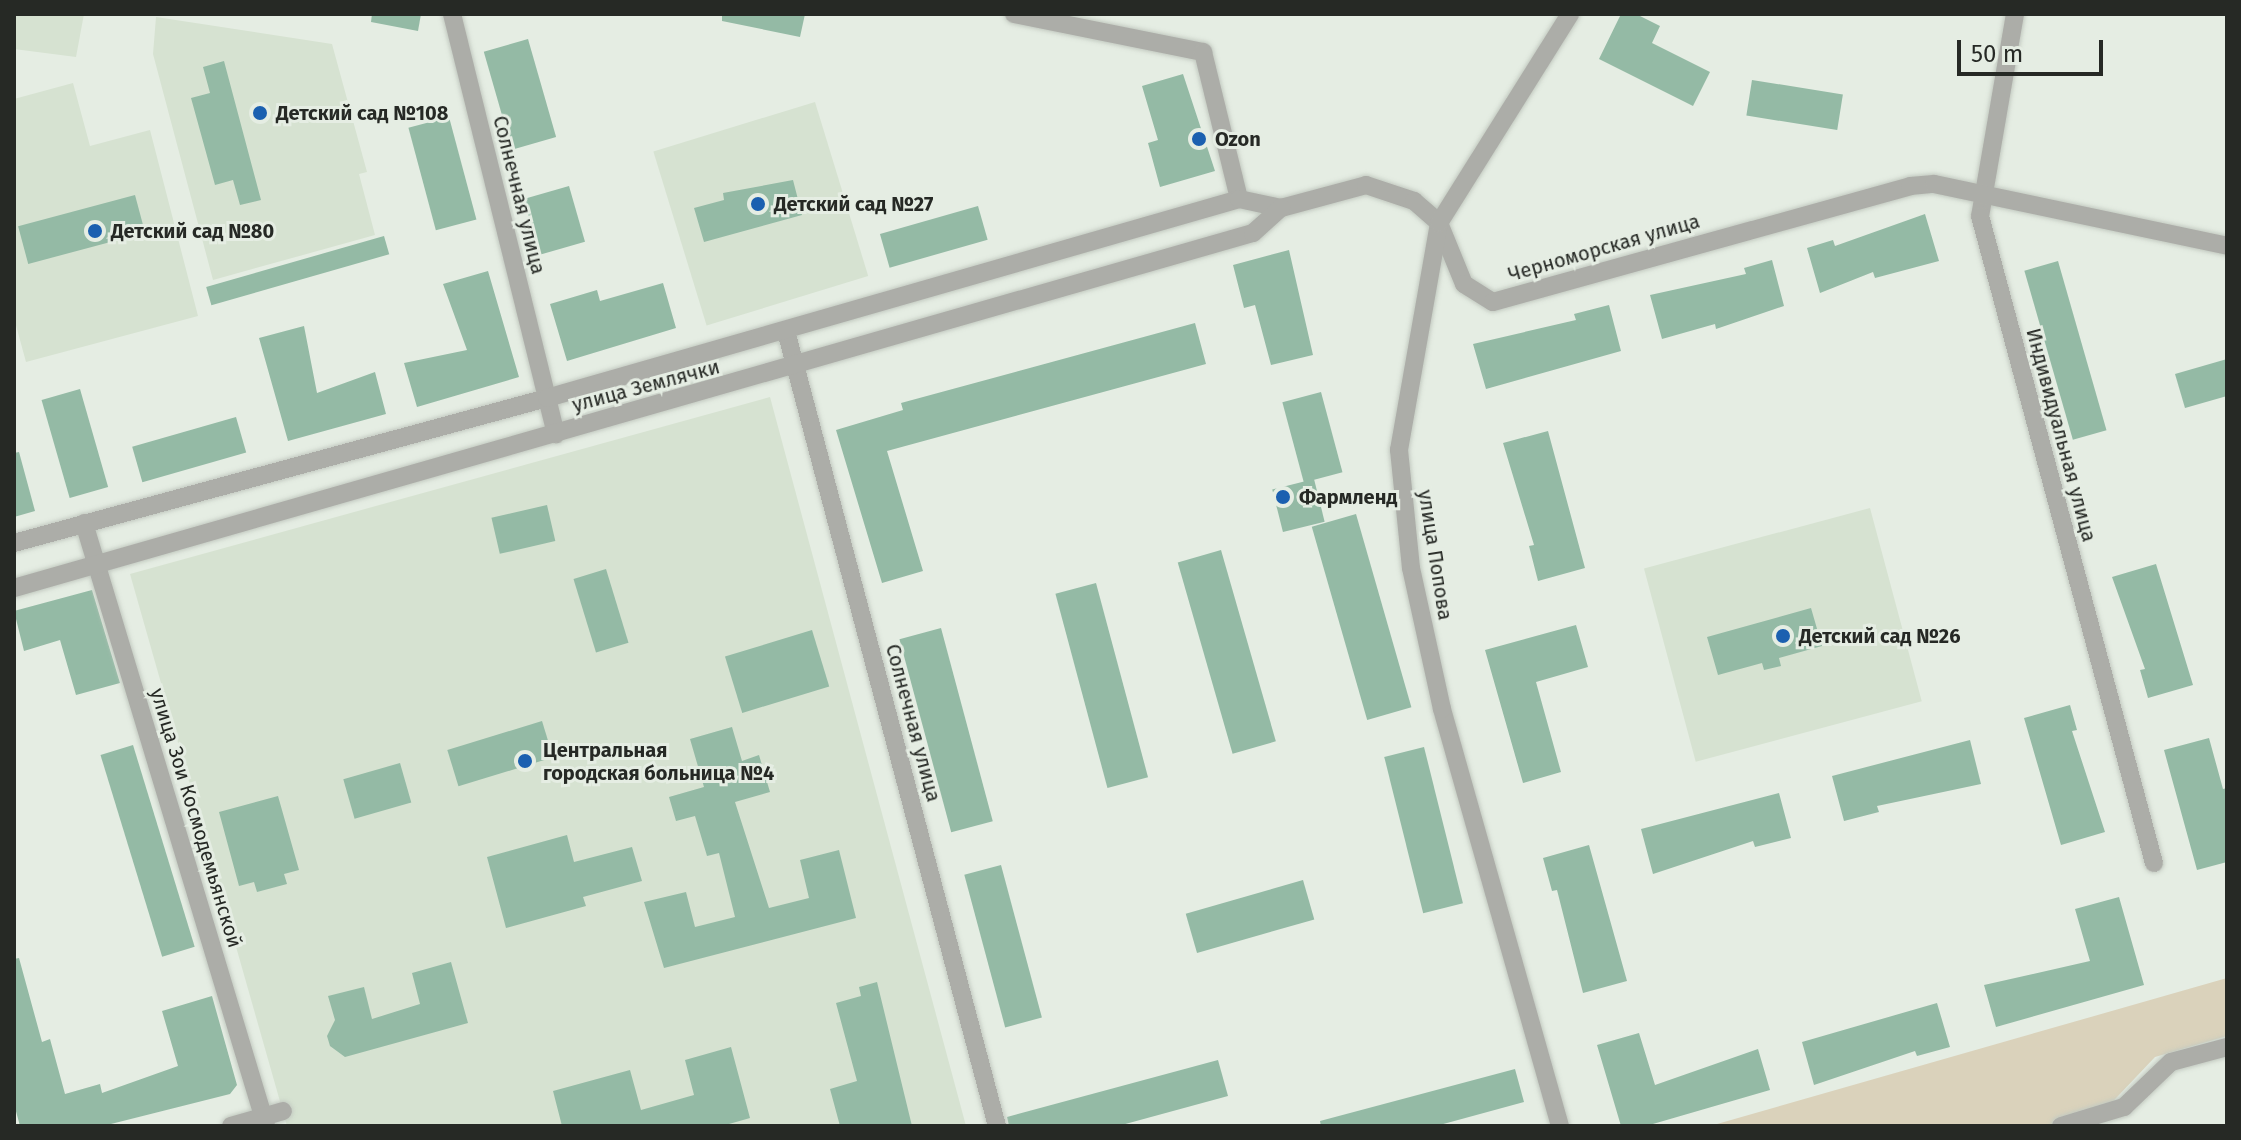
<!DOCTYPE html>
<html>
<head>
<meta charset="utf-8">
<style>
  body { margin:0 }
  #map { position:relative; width:2241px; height:1140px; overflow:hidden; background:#e5ede3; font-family:"Fira Sans",sans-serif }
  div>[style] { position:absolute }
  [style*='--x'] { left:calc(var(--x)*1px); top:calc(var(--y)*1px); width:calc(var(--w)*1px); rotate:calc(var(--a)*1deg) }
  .built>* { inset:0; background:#d6e2d1; transform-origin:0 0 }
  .green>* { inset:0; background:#dad2bb }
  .building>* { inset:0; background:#94baa5; transform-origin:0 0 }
  .roads { filter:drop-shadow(0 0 2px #c3cac1) drop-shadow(0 0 2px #c3cac1) }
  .street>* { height:18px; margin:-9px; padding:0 9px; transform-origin:9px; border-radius:9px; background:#acada8 }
  .dots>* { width:22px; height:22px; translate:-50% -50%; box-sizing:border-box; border:4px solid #e5ede3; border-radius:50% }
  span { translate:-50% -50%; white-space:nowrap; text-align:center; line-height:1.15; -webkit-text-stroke:6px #e5ede3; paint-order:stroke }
  .poi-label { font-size:20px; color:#262925; font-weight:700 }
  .left { translate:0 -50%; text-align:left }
  .street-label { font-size:20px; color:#262925 }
  .frame { position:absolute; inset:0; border:16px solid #262925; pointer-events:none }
  .scale { position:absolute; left:1957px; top:40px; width:146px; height:36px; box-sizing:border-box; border:4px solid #262925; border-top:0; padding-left:10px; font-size:24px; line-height:28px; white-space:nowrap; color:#262925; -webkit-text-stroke:6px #e5ede3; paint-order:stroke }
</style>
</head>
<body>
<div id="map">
  <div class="built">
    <div style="clip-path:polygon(14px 14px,84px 14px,76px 57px,14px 49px)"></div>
    <div style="clip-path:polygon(156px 17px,332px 44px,367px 172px,359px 174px,375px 235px,213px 280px,153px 54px)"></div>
    <div style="clip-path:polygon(73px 83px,90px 146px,150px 130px,198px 316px,26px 362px,14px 318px,14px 99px)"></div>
    <div style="left:815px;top:102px;width:182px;height:169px;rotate:73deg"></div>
    <div style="clip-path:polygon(770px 397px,966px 1126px,287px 1126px,130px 574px)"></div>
    <div style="left:1870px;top:508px;width:200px;height:234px;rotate:75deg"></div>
  </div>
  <div class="green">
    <div style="clip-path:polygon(2227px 978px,2227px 1036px,2155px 1057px,2100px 1115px,2055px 1126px,1710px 1126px)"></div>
  </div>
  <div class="building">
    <div style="clip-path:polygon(372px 14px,421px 14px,418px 31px,371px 22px)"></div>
    <div style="clip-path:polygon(722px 14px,805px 14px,800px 37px,722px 21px)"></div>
    <div style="clip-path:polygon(1621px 14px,1636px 14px,1660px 26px,1652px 43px,1710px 72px,1693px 106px,1599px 59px)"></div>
    <div style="left:528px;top:39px;width:102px;height:46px;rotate:74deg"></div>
    <div style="clip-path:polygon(224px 61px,261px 200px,240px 205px,233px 180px,215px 185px,191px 98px,210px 93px,203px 67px)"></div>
    <div style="clip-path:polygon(1183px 74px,1215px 171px,1160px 187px,1148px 143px,1158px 140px,1142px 86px)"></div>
    <div style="left:1752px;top:80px;width:92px;height:36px;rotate:9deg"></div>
    <div style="left:449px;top:117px;width:106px;height:42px;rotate:75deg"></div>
    <div style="clip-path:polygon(793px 180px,802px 215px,704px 242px,694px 208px,724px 200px,723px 193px)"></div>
    <div style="left:569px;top:186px;width:58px;height:47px;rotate:74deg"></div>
    <div style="left:135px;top:195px;width:39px;height:121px;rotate:75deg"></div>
    <div style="left:978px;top:206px;width:35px;height:102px;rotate:74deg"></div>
    <div style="clip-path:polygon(1925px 214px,1939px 261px,1875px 278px,1873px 272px,1820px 293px,1807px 248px,1833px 240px,1835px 246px)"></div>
    <div style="left:384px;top:236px;width:19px;height:185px;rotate:74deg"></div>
    <div style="clip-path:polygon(1289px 250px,1313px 355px,1271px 365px,1255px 305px,1244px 308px,1233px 265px)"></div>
    <div style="clip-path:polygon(1772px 260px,1784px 306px,1716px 329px,1715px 324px,1662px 339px,1650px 295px,1746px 274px,1744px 268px)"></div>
    <div style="left:2058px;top:261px;width:176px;height:35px;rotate:74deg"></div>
    <div style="clip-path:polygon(488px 271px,519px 377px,417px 407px,404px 363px,467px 350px,443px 284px)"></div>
    <div style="clip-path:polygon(663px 283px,676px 328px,567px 361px,550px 304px,597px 290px,600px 301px)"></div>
    <div style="clip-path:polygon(1609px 305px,1621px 351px,1486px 389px,1473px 344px,1576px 320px,1574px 314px)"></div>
    <div style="clip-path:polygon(1195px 323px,1206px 364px,887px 451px,923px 571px,882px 583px,836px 430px,903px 410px,901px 403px)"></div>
    <div style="clip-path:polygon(304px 326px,317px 393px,375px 372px,386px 414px,288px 441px,259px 338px)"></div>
    <div style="clip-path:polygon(2227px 359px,2227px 396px,2185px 408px,2175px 374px)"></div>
    <div style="left:80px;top:389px;width:102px;height:40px;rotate:74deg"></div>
    <div style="left:1321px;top:392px;width:83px;height:40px;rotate:75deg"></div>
    <div style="left:236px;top:417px;width:37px;height:108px;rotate:74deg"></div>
    <div style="clip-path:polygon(1548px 431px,1585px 568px,1538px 581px,1529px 546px,1534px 545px,1503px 443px)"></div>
    <div style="clip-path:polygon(19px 452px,35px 511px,14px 517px,14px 453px)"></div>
    <div style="left:1314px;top:479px;width:44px;height:43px;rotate:76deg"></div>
    <div style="left:547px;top:505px;width:37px;height:57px;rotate:77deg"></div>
    <div style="left:1356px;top:514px;width:201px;height:46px;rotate:74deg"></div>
    <div style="left:1221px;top:550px;width:199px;height:45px;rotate:74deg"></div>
    <div style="clip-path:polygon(2156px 564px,2193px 685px,2148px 698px,2140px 670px,2145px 669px,2112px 577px)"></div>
    <div style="left:606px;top:569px;width:77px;height:34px;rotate:73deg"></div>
    <div style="left:1096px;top:583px;width:201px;height:42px;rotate:75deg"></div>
    <div style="clip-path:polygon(92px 590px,120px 683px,76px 695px,60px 640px,24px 651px,14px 611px)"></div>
    <div style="clip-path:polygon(1811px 608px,1822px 646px,1779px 658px,1781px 666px,1764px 670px,1762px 663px,1718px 675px,1707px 637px)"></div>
    <div style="clip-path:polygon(1576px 625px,1588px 667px,1536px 682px,1561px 772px,1523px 783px,1485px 650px)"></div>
    <div style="left:941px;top:628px;width:200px;height:43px;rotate:75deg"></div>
    <div style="left:812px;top:630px;width:59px;height:91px;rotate:73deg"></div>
    <div style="clip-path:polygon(2070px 705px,2077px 730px,2072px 731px,2105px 832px,2061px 845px,2024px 718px)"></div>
    <div style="left:542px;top:721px;width:38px;height:99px;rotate:73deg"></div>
    <div style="clip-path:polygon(732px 727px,742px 761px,759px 755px,770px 792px,735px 802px,769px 908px,809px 898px,800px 860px,839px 850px,856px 918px,664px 968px,644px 902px,686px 892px,695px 927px,735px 917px,719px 853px,707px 856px,695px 816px,676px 821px,669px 797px,704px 787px,690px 739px)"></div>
    <div style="clip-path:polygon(2209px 738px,2223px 789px,2227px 788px,2227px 862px,2197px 870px,2164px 750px)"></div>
    <div style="clip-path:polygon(1970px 740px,1981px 784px,1877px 806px,1879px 812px,1844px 821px,1832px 776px)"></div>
    <div style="left:133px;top:745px;width:211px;height:34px;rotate:73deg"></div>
    <div style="left:1424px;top:747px;width:161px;height:41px;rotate:76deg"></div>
    <div style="left:400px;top:763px;width:41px;height:59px;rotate:74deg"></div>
    <div style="clip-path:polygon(1779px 793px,1791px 838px,1755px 847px,1753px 841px,1653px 874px,1641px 829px)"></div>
    <div style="clip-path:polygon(278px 796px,299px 870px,284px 874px,287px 884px,257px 892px,254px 882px,239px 886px,219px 812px)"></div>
    <div style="clip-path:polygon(567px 835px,574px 862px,632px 847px,642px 881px,583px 897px,586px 906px,506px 928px,487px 857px)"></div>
    <div style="clip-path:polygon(1589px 845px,1627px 981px,1583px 993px,1557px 890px,1552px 891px,1543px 858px)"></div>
    <div style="left:1001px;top:865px;width:158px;height:38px;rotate:75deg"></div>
    <div style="left:1303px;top:880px;width:41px;height:122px;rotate:74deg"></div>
    <div style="clip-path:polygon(2119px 897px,2144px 985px,1996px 1027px,1984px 985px,2090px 961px,2075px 909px)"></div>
    <div style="clip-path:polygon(19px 958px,42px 1042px,50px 1039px,65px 1094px,100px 1084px,102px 1093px,178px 1066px,162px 1011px,212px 996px,237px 1085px,230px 1094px,103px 1126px,20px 1126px,14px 1104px,14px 959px)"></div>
    <div style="clip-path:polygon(451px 962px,468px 1023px,345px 1057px,330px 1046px,327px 1036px,335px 1020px,328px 996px,364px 987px,372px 1019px,420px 1004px,412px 973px)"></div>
    <div style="clip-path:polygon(877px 982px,912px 1126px,840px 1126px,830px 1089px,857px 1081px,836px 1003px,861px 996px,859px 987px)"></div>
    <div style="clip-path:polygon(1937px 1003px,1950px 1047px,1917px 1056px,1915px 1051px,1814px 1085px,1802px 1042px)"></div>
    <div style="clip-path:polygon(1639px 1033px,1655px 1085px,1758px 1049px,1770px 1090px,1646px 1126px,1621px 1126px,1597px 1045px)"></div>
    <div style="clip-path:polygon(731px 1047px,750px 1118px,722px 1126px,562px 1126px,553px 1091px,630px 1070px,641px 1110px,694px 1095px,685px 1060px)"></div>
    <div style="clip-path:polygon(1218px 1060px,1228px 1096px,1118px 1126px,1009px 1126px,1007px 1117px)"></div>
    <div style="clip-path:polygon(1515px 1069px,1524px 1102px,1436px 1126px,1321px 1126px,1320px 1121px)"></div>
  </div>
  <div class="roads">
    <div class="street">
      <div style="--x:452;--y:14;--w:433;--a:76.1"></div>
      <div style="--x:1014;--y:14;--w:193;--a:11.4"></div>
      <div style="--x:1203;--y:52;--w:151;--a:76.2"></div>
      <div style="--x:2015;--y:14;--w:205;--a:99.8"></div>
      <div style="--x:1980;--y:216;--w:670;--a:74.95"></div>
      <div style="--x:786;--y:331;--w:823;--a:75.14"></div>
      <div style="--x:84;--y:523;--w:630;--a:73.2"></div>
      <div style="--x:14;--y:543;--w:552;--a:-15.22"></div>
      <div style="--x:547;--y:398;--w:720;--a:-16.04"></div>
      <div style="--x:1239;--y:199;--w:43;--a:12.1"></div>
      <div style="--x:1281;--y:208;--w:88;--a:-15.1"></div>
      <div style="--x:1366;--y:185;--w:51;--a:18.4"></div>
      <div style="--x:1414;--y:201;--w:33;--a:41"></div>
      <div style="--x:1439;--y:223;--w:66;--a:67.7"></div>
      <div style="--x:1464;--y:284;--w:34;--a:32"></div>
      <div style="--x:1493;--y:302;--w:433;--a:-15.5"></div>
      <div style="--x:1910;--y:186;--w:24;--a:-5"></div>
      <div style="--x:1934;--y:184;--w:299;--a:11.9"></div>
      <div style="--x:14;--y:588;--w:1289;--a:-15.99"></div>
      <div style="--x:1253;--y:233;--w:38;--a:-42"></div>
      <div style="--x:231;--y:1126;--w:54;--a:-16.1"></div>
      <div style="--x:1560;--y:1126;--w:433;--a:-105.8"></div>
      <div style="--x:1442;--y:709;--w:144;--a:-102.4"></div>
      <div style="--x:1411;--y:568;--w:119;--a:-95.8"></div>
      <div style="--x:1399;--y:450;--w:230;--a:-80"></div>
      <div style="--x:1439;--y:223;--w:247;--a:-57.9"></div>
      <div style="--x:2061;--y:1126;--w:66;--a:-16.8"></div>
      <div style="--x:2124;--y:1107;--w:65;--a:-43.8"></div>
      <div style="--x:2171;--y:1062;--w:58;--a:-15"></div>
    </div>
  </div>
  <div class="dots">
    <div style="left:260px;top:113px;background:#1b60b0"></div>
    <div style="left:1199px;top:139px;background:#1b60b0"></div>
    <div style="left:758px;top:204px;background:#1b60b0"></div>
    <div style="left:95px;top:231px;background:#1b60b0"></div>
    <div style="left:1283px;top:497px;background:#1b60b0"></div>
    <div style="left:1783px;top:636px;background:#1b60b0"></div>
    <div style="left:525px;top:761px;background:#1b60b0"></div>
  </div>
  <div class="poi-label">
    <span class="left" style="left:276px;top:113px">Детский сад №108</span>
    <span class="left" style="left:1215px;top:139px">Ozon</span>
    <span class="left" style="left:774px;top:204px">Детский сад №27</span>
    <span class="left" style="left:111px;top:231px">Детский сад №80</span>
    <span class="left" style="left:1299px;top:497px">Фармленд</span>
    <span class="left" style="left:1799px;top:636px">Детский сад №26</span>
    <span class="left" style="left:543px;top:762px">Центральная<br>городская больница №4</span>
  </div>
  <div class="street-label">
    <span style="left:519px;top:195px;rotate:76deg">Солнечная улица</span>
    <span style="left:1604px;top:248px;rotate:-16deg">Черноморская улица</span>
    <span style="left:646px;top:386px;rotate:-15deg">улица Землячки</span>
    <span style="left:2061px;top:435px;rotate:75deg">Индивидуальная улица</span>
    <span style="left:1435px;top:555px;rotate:81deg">улица Попова</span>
    <span style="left:913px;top:723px;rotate:75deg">Солнечная улица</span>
    <span style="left:196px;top:818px;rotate:73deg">улица Зои Космодемьянской</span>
  </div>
  <div class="frame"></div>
  <div class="scale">50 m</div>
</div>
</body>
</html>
